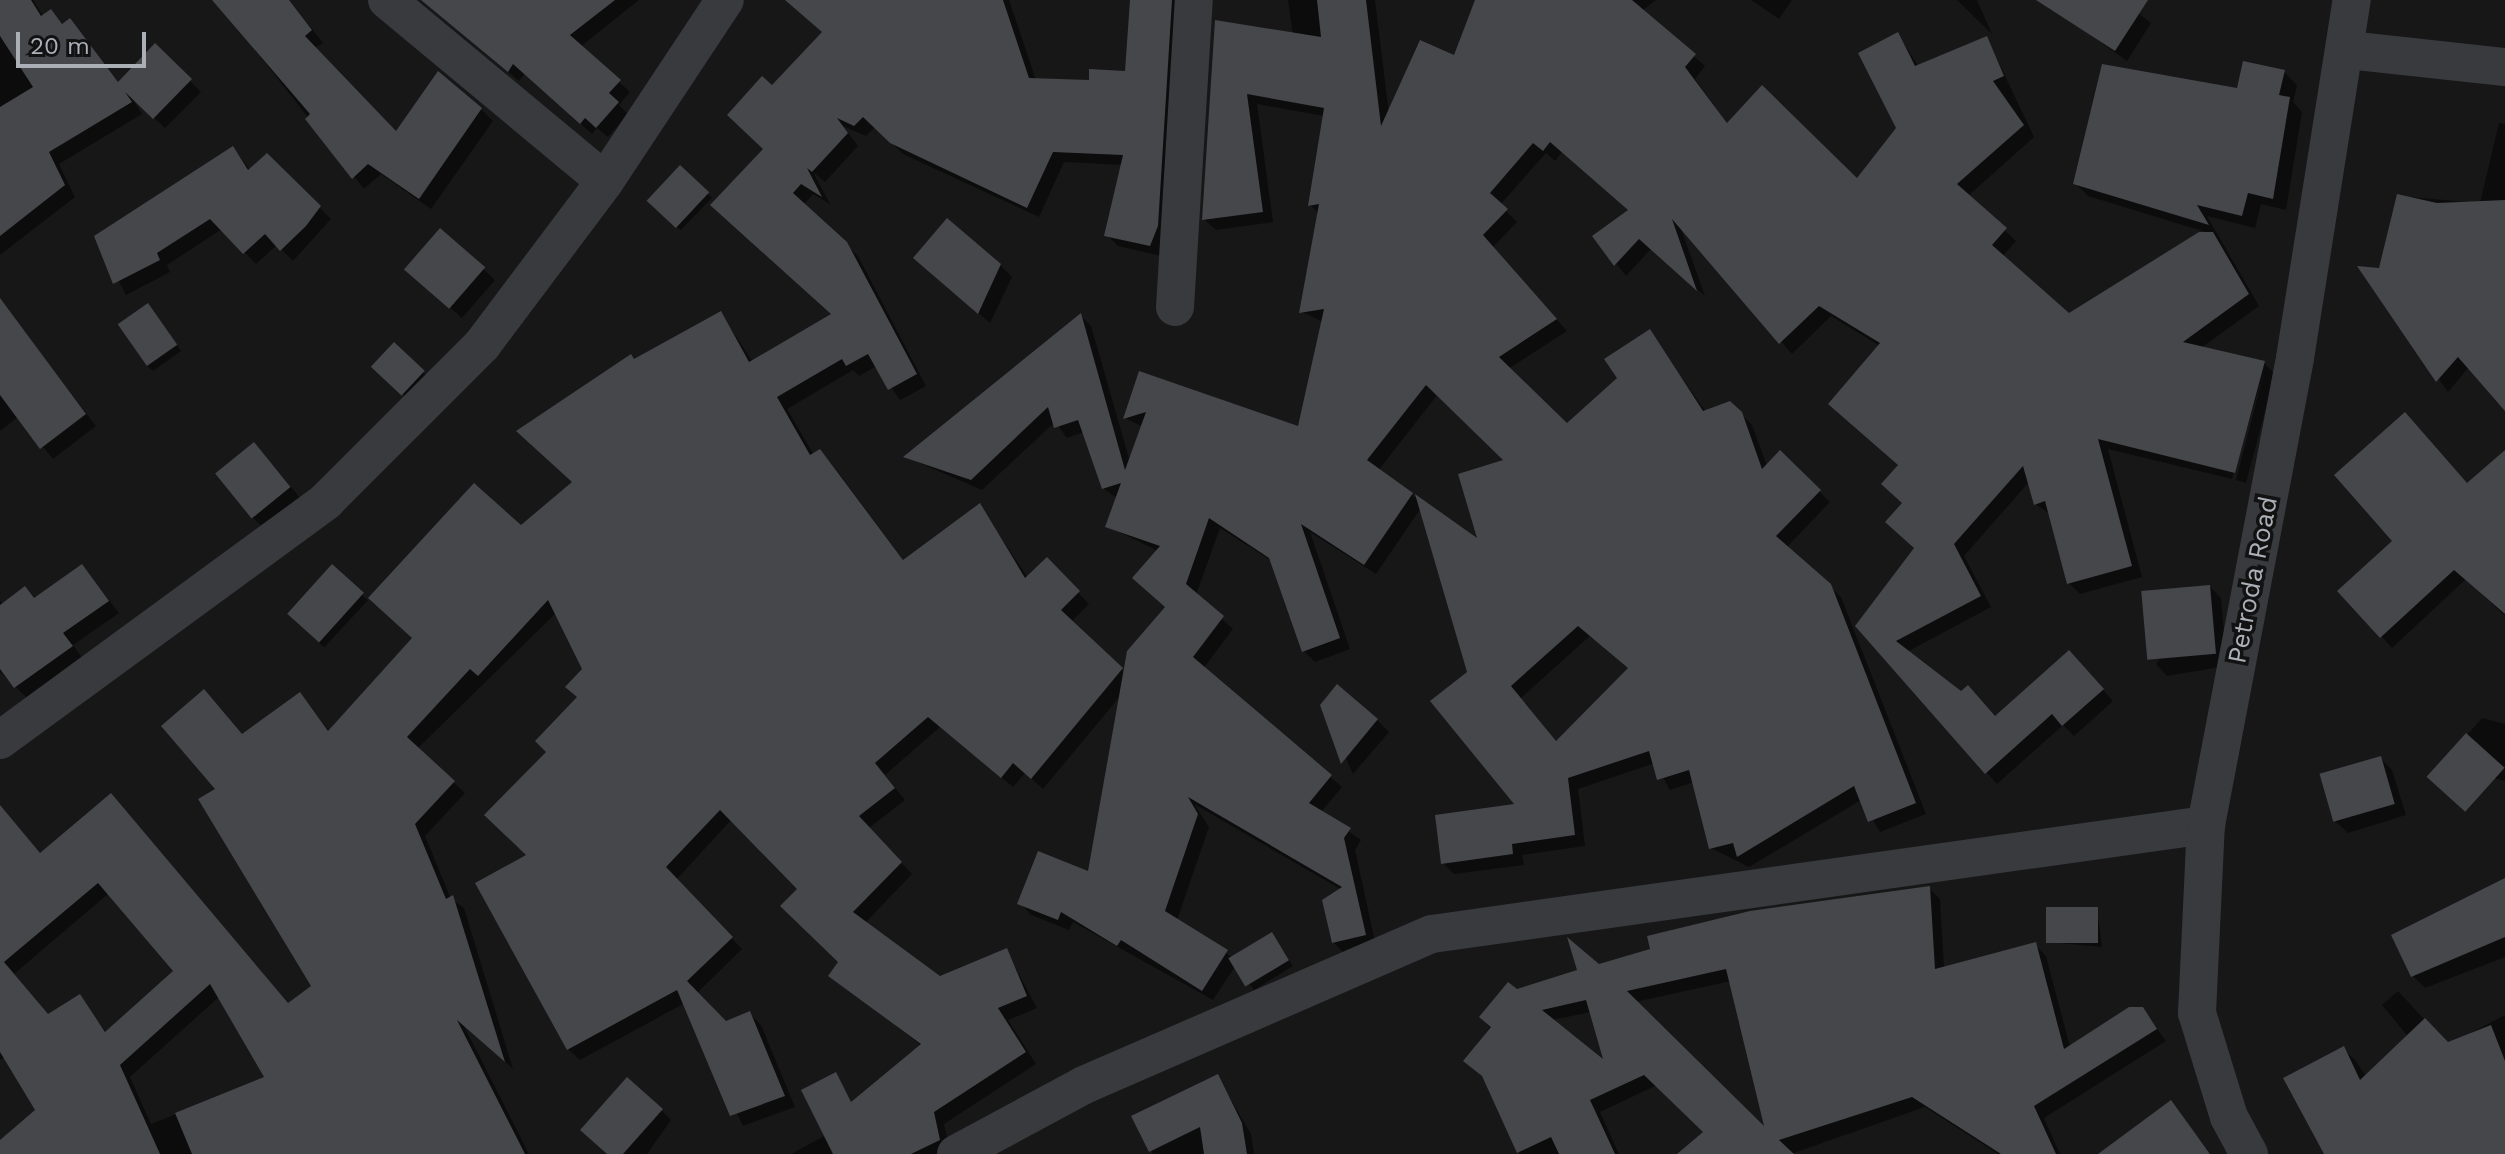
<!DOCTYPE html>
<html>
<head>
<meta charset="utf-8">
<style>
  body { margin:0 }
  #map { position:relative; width:2505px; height:1154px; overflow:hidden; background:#171718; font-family:"Work Sans",sans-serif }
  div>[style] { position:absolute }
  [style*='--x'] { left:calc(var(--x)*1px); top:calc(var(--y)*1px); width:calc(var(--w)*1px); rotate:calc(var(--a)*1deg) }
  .shadow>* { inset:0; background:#0007; transform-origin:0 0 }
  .building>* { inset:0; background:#46474b; transform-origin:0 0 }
  .minor>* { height:38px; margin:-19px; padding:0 19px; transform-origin:19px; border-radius:19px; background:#383a3d }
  span { translate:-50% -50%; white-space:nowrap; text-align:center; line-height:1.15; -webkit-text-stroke:7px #121213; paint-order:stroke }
  .street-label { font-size:26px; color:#abb0b7 }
  .scale { position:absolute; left:16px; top:32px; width:130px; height:36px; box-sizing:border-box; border:4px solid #abb0b7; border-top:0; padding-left:10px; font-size:24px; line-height:28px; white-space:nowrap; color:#abb0b7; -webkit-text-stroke:6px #121213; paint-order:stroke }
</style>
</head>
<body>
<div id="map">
  <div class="shadow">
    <div style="clip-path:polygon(0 0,33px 0,43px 16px,50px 11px,64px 25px,70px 21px,119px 83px,155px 46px,201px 92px,165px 128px,131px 96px,142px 114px,59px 164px,75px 197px,0 255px)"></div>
    <div style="clip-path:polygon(216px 0,289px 0,323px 43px,315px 48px,396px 134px,481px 109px,493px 121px,431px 209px,381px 174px,364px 189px)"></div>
    <div style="clip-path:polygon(422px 0,639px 0,580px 47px,630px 92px,619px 105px,628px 114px,608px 137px,597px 128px,592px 134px,525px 73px,519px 81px)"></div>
    <div style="clip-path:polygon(evenodd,786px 0,1009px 0,1036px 80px,1091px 83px,1127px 73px,1132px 0,1180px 0,1161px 256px,1118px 246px,1107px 235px,1123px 165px,1064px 162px,1039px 217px,903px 154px,875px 127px,866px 136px,843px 126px,858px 146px,825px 182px,813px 172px,830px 204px,813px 194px,803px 205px,858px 256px,926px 386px,900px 400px,877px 366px,859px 376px,853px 370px,787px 409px,814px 455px,831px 463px,905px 562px,980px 506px,1028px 578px,1047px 560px,1089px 604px,1071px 622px,1125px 673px,1167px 608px,1158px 551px,1107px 526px,1117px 498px,1103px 488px,1084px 432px,1067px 438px,1055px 422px,982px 490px,906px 457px,1081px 316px,1091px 326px,1130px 462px,1143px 427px,1125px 418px,1141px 374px,1300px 428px,1323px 322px,1302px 312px,1319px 214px,1310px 205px,1324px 116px,1257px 104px,1273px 222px,1216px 230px,1204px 219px,1217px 22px,1293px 35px,1288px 0,1375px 0,1389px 114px,1456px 58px,1477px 0,1656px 0,1642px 11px,1705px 66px,1695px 79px,1728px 124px,1857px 181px,1899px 128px,1898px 35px,1919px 67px,1987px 38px,2034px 137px,1968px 196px,2016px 241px,2002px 257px,2068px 316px,2209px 233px,2088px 196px,2075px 183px,2238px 90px,2284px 72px,2297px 85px,2293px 102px,2302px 112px,2286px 210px,2261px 204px,2255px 228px,2207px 216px,2259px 306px,2201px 348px,2264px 363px,2275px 374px,2246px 483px,2236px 480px,2265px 368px,2232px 479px,2108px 449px,2142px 577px,2080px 594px,2069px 583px,2050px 514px,2035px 504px,2029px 482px,1964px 556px,1991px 607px,1907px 652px,1996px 718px,2080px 664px,2113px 701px,2074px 736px,2063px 725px,1997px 784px,1857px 626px,1916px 548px,1880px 346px,1831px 316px,1792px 354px,1680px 226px,1705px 296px,1651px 249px,1626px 276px,1595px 237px,1631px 211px,1562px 152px,1555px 161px,1546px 153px,1500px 205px,1517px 222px,1492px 248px,1567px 331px,1508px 369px,1566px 426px,1620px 379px,1649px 332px,1706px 412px,1730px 403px,1752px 425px,1767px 466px,1780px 453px,1830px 502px,1786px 548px,1841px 597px,1926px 814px,1880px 832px,1861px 800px,1749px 867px,1711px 848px,1694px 782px,1670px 790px,1655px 763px,1578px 789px,1585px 846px,1522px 855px,1524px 865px,1454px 874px,1443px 863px,1518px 806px,1421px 508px,1376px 574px,1310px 532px,1350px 649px,1315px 662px,1304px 651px,1273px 562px,1220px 528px,1196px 595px,1233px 629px,1203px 669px,1342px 787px,1321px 812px,1361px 840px,1355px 850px,1376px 946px,1344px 953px,1333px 942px,1342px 890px,1194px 804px,1209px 827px,1177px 920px,1233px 958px,1277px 940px,1293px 966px,1254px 990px,1236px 965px,1213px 1000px,1073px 922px,1069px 930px,1031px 915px,1020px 903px,1089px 874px,1121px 695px,1043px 789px,1025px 773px,1013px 787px,940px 727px,885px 775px,905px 800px,869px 828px,912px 874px,865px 923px,940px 978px,1006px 950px,1037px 1008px,1008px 1020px,1036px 1064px,944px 1124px,950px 1151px,945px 1154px,791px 1154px,928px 1080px,922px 1046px,831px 975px,840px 962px,799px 889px,732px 819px,676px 880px,742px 949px,697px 993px,726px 1024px,750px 1014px,761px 1025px,795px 1107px,743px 1126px,685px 1003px,580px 1060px,568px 1049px,529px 855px,548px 752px,579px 698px,585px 669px,556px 613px,417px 749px,465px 793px,425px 836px,451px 899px,464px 908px,513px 1069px,463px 1024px,529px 1154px,9px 1154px,0 1142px,38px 1110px,5px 1057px,0 1060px,0 813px,41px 855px,110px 796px,289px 1005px,314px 987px,218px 789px,243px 735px,300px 694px,330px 732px,521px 527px,574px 482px,635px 361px,721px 314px,753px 362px,834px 315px,765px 149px,772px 88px,824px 33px,786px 0,1438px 394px,1507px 461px,1480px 543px,1378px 471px,1438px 394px,786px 0,1591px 635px,1630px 669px,1557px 743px,1521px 698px,1591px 635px,786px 0,109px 893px,176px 971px,107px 1033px,80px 997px,49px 1016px,14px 974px,109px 893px,786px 0,219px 997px,267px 1078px,151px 1124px,130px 1077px,219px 997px)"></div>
    <div style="clip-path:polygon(1751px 0,1792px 0,1779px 19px)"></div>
    <div style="clip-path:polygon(1957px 0,1977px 0,1992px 34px)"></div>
    <div style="clip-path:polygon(2070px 0,2121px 0,2151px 23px,2127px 61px,2064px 16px)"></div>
    <div style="clip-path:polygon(2499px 123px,2505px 124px,2505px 408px,2469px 367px,2448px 392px,2361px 269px,2380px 270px,2398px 196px,2480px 203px)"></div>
    <div style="clip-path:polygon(233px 148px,251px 171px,267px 156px,331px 219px,293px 261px,277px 245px,256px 264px,222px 229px,167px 265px,170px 272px,126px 295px,96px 237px)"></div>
    <div style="left:681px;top:168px;width:43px;height:45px;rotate:44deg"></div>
    <div style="clip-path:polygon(1000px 265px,1012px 277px,990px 323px,927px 269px)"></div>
    <div style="clip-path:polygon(483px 269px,495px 280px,462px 318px,418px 280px)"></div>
    <div style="clip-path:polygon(153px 311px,181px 351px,153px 371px,147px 366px)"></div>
    <div style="clip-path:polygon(14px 320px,96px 426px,53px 459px,18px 417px,0 431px,0 331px)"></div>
    <div style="clip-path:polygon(394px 345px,435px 384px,415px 404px,385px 379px)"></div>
    <div style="clip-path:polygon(2505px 453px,2505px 616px,2466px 579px,2392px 648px,2340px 591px)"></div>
    <div style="clip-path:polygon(265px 456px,301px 499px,265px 529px,253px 518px)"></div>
    <div style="clip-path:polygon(82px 566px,119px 613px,73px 645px,83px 659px,27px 698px,0 672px,0 600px,3px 605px,25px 589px,35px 599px)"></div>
    <div style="left:332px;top:567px;width:49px;height:64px;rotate:43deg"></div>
    <div style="clip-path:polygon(2210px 587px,2221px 598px,2227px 666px,2167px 676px,2156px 664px)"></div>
    <div style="clip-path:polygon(1322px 705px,1377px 720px,1389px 732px,1353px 774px)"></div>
    <div style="clip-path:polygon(2482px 718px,2505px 724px,2505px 781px,2457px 770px,2446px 759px)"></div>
    <div style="clip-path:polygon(2380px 758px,2392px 770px,2406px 815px,2348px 833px,2336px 822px)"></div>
    <div style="clip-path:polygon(2505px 881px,2505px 957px,2425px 988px,2413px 976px)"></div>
    <div style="clip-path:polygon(evenodd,1929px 888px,1940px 899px,1944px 968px,2035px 945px,2046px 956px,2070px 1047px,2142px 1009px,2166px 1041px,2044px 1118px,2060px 1154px,1998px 1154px,1925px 1107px,1791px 1154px,1680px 1154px,1705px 1132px,1657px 1085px,1600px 1112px,1619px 1154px,1520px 1154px,1485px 1079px,1465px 1061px,1516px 991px,1929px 888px,1731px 981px,1768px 1132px,1635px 1002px,1731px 981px,1929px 888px,1591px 1012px,1607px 1065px,1552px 1020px,1591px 1012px)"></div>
    <div style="clip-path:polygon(2097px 909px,2102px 947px,2048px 942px)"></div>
    <div style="clip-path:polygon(2398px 991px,2448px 1045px,2505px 1015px,2505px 1154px,2382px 1005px)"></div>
    <div style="clip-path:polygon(2343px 1049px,2355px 1060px,2420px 1154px,2326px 1154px)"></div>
    <div style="clip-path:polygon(1217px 1076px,1251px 1134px,1254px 1154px,1153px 1154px,1134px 1117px)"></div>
    <div style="clip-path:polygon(2171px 1103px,2211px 1154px,2101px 1154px)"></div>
    <div style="clip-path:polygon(661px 1110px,671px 1120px,647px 1154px,609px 1154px)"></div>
  </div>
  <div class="building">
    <div style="clip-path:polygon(0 0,31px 0,41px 16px,51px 9px,62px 24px,70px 18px,118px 82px,155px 43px,192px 79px,153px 119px,125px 92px,132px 102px,49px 152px,65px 185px,0 236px,0 107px,33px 87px,0 36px)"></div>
    <div style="clip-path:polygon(212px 0,289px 0,312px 30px,305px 36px,396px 131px,438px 71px,482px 108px,419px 199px,368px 164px,352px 179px,305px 119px,310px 114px)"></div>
    <div style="clip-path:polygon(421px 0,615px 0,570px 35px,621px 80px,609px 93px,619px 102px,596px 128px,585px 118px,580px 124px,513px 64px,508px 72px)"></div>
    <div style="clip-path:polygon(evenodd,785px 0,1003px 0,1029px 78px,1089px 80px,1089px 69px,1125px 71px,1130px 0,1172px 0,1158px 226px,1150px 246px,1104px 236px,1123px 155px,1053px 152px,1027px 208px,890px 143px,863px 117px,854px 126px,837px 118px,848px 133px,812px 172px,807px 168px,822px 197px,801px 184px,793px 193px,847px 242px,917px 374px,888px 390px,868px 354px,846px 366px,842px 359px,777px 397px,810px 455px,820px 449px,903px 560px,980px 503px,1025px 578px,1047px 557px,1080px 591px,1061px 610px,1123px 668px,1031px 779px,1013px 763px,1001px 778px,928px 717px,875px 763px,895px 788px,859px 816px,902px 862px,853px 912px,940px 976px,1007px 948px,1027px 996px,998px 1008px,1026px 1052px,934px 1112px,940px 1140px,911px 1154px,833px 1154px,801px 1090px,836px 1072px,851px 1102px,921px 1044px,828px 976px,838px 962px,780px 906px,797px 889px,720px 810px,666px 867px,733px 937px,687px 981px,726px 1021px,750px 1011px,785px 1096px,730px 1116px,677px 990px,567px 1050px,475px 883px,526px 855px,484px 815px,546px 752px,535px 741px,577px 697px,565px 687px,582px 669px,548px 600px,478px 676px,470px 669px,407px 737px,455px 781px,415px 824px,446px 899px,453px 895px,505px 1062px,457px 1020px,525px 1154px,192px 1154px,175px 1113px,264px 1077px,210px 984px,120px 1065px,160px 1154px,0 1154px,0 1140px,35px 1110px,0 1052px,0 805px,40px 853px,111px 793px,288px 1003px,311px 986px,198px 799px,215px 789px,161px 726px,204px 689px,242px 734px,300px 692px,328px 731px,412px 638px,368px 598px,474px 483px,521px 525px,572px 482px,516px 431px,631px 354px,634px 359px,721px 311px,749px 362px,831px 314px,710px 205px,763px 149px,727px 115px,762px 76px,772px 85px,822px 32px,785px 0,98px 883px,173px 971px,105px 1032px,80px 994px,48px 1014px,4px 962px,98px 883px)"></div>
    <div style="clip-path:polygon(evenodd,1317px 0,1366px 0,1381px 126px,1420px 40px,1454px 55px,1475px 0,1632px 0,1696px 54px,1685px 67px,1727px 123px,1762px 85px,1857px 178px,1896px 128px,1858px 53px,1898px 32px,1915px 66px,1987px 36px,2004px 76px,1993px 81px,2024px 125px,1957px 184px,2007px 228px,1992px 245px,2069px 313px,2199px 232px,2213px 232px,2249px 294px,2183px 342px,2265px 361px,2235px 473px,2098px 439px,2132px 566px,2067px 584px,2045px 501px,2034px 505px,2023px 466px,1954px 544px,1981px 596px,1896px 641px,1961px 691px,1968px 685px,1995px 716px,2069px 650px,2104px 689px,2062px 726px,2052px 714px,1985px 774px,1855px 626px,1914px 548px,1885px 522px,1902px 503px,1881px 484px,1898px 465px,1828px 404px,1880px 343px,1819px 306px,1779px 344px,1672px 219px,1697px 291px,1639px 239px,1614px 266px,1592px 236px,1628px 210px,1550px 142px,1543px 151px,1533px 143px,1490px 193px,1508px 209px,1483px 235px,1557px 319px,1499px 357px,1567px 423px,1617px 378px,1604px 359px,1650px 329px,1703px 411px,1730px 401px,1742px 412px,1762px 469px,1780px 450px,1821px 490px,1776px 536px,1831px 584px,1916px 803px,1868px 822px,1854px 786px,1737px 857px,1733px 843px,1709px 849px,1689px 770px,1657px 780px,1649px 751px,1568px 778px,1575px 835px,1512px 844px,1513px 854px,1441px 864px,1435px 815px,1514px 804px,1430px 701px,1467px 672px,1415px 494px,1477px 538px,1458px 474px,1503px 460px,1426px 385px,1367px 460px,1413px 493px,1364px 565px,1301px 524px,1340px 638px,1302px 652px,1269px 558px,1209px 518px,1186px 584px,1224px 616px,1193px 657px,1332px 775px,1309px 803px,1351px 828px,1344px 838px,1366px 935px,1332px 943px,1322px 900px,1342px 887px,1188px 797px,1198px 814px,1165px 911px,1228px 950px,1202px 991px,1121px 940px,1117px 946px,1061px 912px,1058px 920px,1017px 904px,1038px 851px,1088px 871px,1127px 651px,1165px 607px,1132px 578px,1160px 546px,1105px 527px,1121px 483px,1102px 489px,1078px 420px,1054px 428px,1048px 407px,971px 480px,903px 457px,1081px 313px,1125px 470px,1146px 412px,1123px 419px,1139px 371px,1298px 426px,1324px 309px,1299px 313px,1319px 204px,1308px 206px,1324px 108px,1247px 94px,1263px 212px,1202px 220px,1215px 20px,1321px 37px,1317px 0,1578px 626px,1628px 668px,1556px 741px,1511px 686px,1578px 626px)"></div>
    <div style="clip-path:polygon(2036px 0,2148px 0,2115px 51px)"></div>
    <div style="clip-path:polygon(2243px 61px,2285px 70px,2279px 95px,2290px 97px,2273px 199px,2248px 193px,2242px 216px,2197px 205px,2209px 225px,2073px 184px,2102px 64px,2237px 88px)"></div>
    <div style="clip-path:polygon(233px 146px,248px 170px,267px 153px,321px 206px,306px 226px,280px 251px,265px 234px,243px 254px,210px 219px,157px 253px,160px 260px,113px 284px,94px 236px)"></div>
    <div style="left:680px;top:165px;width:40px;height:49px;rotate:43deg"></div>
    <div style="clip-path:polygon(2397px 194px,2437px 203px,2505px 200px,2505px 411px,2458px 357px,2436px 382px,2357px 266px,2379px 268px)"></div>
    <div style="clip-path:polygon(947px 218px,1001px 264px,978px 314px,913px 258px)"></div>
    <div style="left:440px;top:228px;width:60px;height:55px;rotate:41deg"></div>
    <div style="clip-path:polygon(0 298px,86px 414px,40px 449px,0 395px)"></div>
    <div style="left:148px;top:303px;width:51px;height:37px;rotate:55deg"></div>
    <div style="left:394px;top:342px;width:42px;height:34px;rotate:43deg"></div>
    <div style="clip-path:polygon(2405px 412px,2467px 483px,2505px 450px,2505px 614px,2454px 570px,2380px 638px,2337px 591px,2392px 541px,2334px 475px)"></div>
    <div style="left:254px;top:442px;width:58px;height:50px;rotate:51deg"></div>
    <div style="clip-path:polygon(82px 564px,109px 601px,63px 633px,73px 646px,14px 688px,0 669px,0 605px,25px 586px,34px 598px)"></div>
    <div style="left:332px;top:564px;width:43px;height:67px;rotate:42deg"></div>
    <div style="left:2210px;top:585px;width:69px;height:69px;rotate:85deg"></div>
    <div style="clip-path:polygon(1337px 684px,1378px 719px,1341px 764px,1320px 705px)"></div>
    <div style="left:2466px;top:733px;width:52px;height:59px;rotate:42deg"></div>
    <div style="left:2381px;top:756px;width:50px;height:64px;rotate:74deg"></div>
    <div style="clip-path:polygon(2505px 878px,2505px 937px,2411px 977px,2391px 935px)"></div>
    <div style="clip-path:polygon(evenodd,1930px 886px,1935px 969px,2036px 942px,2064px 1049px,2129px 1007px,2143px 1007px,2157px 1029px,2034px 1106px,2056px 1154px,2001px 1154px,1912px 1097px,1779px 1140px,1794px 1154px,1677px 1154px,1703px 1132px,1644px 1075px,1590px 1100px,1615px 1154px,1559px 1154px,1551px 1137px,1517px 1153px,1482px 1076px,1463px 1061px,1491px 1027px,1479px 1017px,1508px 982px,1517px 989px,1577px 970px,1567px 937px,1599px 964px,1650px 949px,1647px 936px,1750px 911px,1930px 886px,1726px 969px,1764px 1126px,1627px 991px,1726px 969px,1930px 886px,1586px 1000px,1603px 1059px,1542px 1010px,1586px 1000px)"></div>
    <div style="left:2046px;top:907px;width:52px;height:36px"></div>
    <div style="left:1272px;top:932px;width:33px;height:51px;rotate:59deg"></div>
    <div style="clip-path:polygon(2425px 1018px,2448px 1042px,2491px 1025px,2505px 1061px,2505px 1154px,2324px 1154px,2283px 1078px,2344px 1046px,2360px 1080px)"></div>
    <div style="clip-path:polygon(1218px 1074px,1242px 1123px,1247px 1154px,1204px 1154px,1200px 1127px,1149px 1152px,1131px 1116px)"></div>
    <div style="clip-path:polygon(627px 1077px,663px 1109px,623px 1154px,607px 1154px,580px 1130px)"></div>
    <div style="clip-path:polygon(2171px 1100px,2210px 1154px,2098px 1154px)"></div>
  </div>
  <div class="minor">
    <div style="--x:387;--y:0;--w:283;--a:39.7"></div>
    <div style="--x:2348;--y:50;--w:158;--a:6.2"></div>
    <div style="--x:1175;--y:307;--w:308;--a:-86.5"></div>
    <div style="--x:0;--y:740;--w:404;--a:-36.2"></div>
    <div style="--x:326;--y:501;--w:221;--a:-45"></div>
    <div style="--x:482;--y:345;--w:205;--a:-53.1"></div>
    <div style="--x:605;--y:181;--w:217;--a:-56.5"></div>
    <div style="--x:956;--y:1154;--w:145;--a:-28.3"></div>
    <div style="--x:1084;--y:1085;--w:379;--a:-23.5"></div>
    <div style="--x:1432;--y:934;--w:782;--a:-8.02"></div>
    <div style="--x:2249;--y:1154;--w:42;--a:-118.4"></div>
    <div style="--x:2229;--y:1117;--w:109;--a:-107.1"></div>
    <div style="--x:2197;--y:1013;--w:188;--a:-87.3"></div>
    <div style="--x:2206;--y:825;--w:475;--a:-79.2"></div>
    <div style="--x:2295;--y:358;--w:363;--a:-81"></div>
  </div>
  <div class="street-label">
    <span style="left:2253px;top:580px;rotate:-79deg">Petroda Road</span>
  </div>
  <div class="scale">20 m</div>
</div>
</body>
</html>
